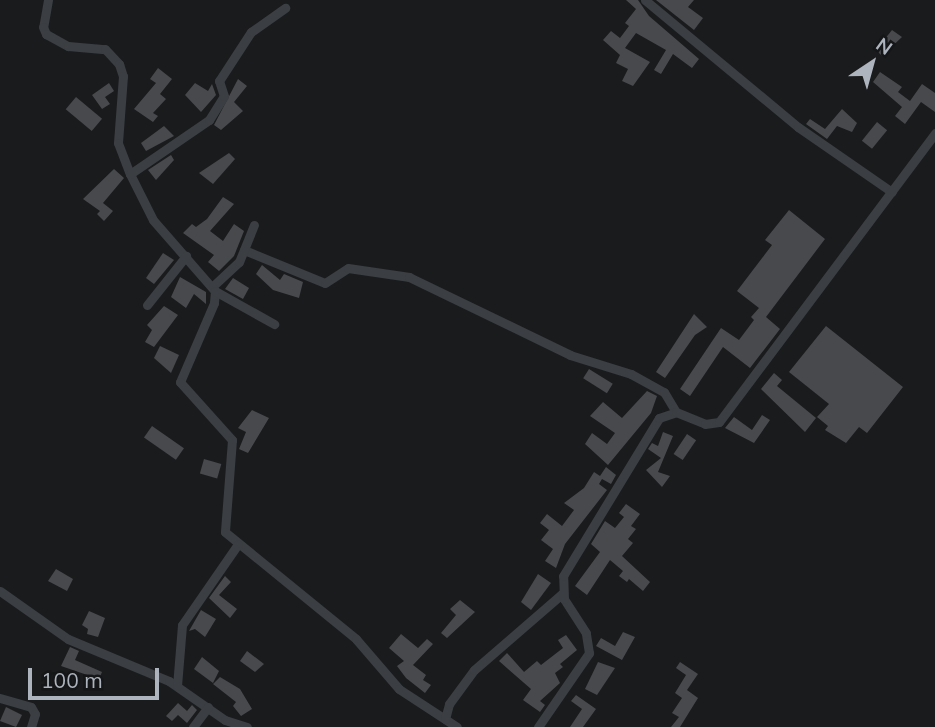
<!DOCTYPE html>
<html>
<head>
<meta charset="utf-8">
<style>
  body { margin:0 }
  #map { position:relative; width:935px; height:727px; overflow:hidden; background:#1a1b1d; font-family:Mulish,sans-serif }
  div>[style] { position:absolute }
  [style*='--x'] { left:calc(var(--x)*1px); top:calc(var(--y)*1px); width:calc(var(--w)*1px); rotate:calc(var(--a)*1deg) }
  .building>* { inset:0; background:#47494d; transform-origin:0 0 }
  .minor>* { height:9px; margin:-4.5px; padding:0 4.5px; transform-origin:4.5px; border-radius:4.5px; background:#3b3e42 }
  span { translate:-50% -50%; white-space:nowrap; text-align:center; line-height:1.15; -webkit-text-stroke:5px #151618; paint-order:stroke }
  .north { position:absolute; left:837px; top:28px; width:70px; height:70px; -webkit-text-stroke:5px #151618; paint-order:stroke; rotate:36deg; font-size:19px; font-weight:700; line-height:28px; text-align:center; color:#adb4bd }
  .north::after { content:''; display:block; margin:auto; width:24px; height:32px; background:#adb4bd; clip-path:polygon(50% 0,100% 100%,50% 72%,0 100%) }
  .scale { position:absolute; left:28px; top:668px; width:131px; height:32px; box-sizing:border-box; border:4px solid #adb4bd; border-top:0; padding-left:9px; font-size:21px; line-height:24px; white-space:nowrap; color:#adb4bd; -webkit-text-stroke:5px #151618; paint-order:stroke }
</style>
</head>
<body>
<div id="map">
  <div class="building">
    <div style="clip-path:polygon(626px 0,638px 0,649px 16px,699px 59px,692px 68px,673px 54px,661px 74px,654px 70px,666px 50px,636px 33px,625px 48px,650px 62px,633px 86px,622px 81px,628px 69px,616px 63px,620px 55px,603px 40px,611px 31px,620px 38px,629px 26px,625px 23px,636px 9px)"></div>
    <div style="clip-path:polygon(656px 0,694px 0,688px 7px,703px 18px,694px 30px)"></div>
    <div style="clip-path:polygon(892px 30px,902px 37px,882px 56px,876px 50px)"></div>
    <div style="clip-path:polygon(158px 68px,172px 79px,160px 94px,166px 99px,153px 113px,158px 116px,153px 122px,134px 109px,156px 83px,150px 79px)"></div>
    <div style="clip-path:polygon(880px 72px,902px 87px,898px 92px,910px 101px,922px 84px,935px 93px,935px 112px,921px 102px,905px 124px,895px 116px,902px 107px,873px 82px)"></div>
    <div style="clip-path:polygon(238px 79px,247px 86px,234px 102px,243px 111px,221px 130px,214px 125px)"></div>
    <div style="clip-path:polygon(109px 83px,114px 91px,105px 97px,110px 104px,102px 109px,92px 95px)"></div>
    <div style="clip-path:polygon(195px 83px,208px 91px,212px 84px,216px 95px,201px 112px,185px 95px)"></div>
    <div style="left:76px;top:97px;width:34px;height:16px;rotate:40deg"></div>
    <div style="clip-path:polygon(842px 109px,857px 123px,852px 132px,837px 126px,827px 139px,806px 124px,810px 119px,825px 129px)"></div>
    <div style="left:877px;top:122px;width:13px;height:24px;rotate:39deg"></div>
    <div style="clip-path:polygon(164px 126px,174px 136px,146px 151px,141px 143px)"></div>
    <div style="clip-path:polygon(229px 153px,235px 159px,213px 184px,199px 173px)"></div>
    <div style="clip-path:polygon(171px 155px,174px 160px,156px 180px,148px 170px)"></div>
    <div style="clip-path:polygon(114px 169px,124px 178px,103px 203px,113px 211px,104px 221px,97px 214px,100px 211px,83px 199px)"></div>
    <div style="clip-path:polygon(223px 197px,234px 204px,210px 231px,223px 241px,234px 224px,244px 231px,234px 256px,219px 271px,208px 262px,214px 255px,183px 233px,192px 224px,196px 227px,207px 219px)"></div>
    <div style="clip-path:polygon(789px 210px,825px 239px,766px 317px,780px 329px,750px 368px,723px 347px,690px 396px,680px 389px,721px 328px,739px 340px,754px 320px,751px 317px,759px 308px,737px 291px,772px 245px,765px 240px)"></div>
    <div style="clip-path:polygon(163px 253px,174px 260px,154px 284px,146px 278px)"></div>
    <div style="clip-path:polygon(262px 265px,280px 280px,284px 274px,303px 282px,299px 298px,273px 290px,256px 274px)"></div>
    <div style="clip-path:polygon(180px 277px,206px 292px,206px 304px,194px 294px,186px 308px,171px 297px)"></div>
    <div style="clip-path:polygon(233px 278px,249px 288px,243px 299px,225px 289px)"></div>
    <div style="clip-path:polygon(164px 306px,178px 315px,154px 347px,145px 342px,152px 330px,147px 325px)"></div>
    <div style="clip-path:polygon(694px 314px,707px 327px,695px 335px,665px 378px,656px 372px)"></div>
    <div style="clip-path:polygon(826px 326px,903px 387px,867px 433px,859px 427px,846px 443px,825px 430px,828px 426px,817px 417px,829px 404px,789px 372px)"></div>
    <div style="clip-path:polygon(160px 346px,179px 355px,171px 373px,154px 358px)"></div>
    <div style="left:589px;top:369px;width:28px;height:11px;rotate:32deg"></div>
    <div style="clip-path:polygon(774px 373px,782px 380px,777px 386px,816px 418px,805px 432px,761px 389px)"></div>
    <div style="clip-path:polygon(647px 391px,657px 396px,651px 413px,608px 465px,585px 444px,592px 433px,607px 444px,615px 433px,590px 416px,603px 402px,622px 418px)"></div>
    <div style="clip-path:polygon(252px 410px,269px 418px,248px 453px,239px 449px,246px 432px,238px 428px)"></div>
    <div style="clip-path:polygon(762px 415px,770px 420px,754px 443px,725px 428px,734px 417px,752px 430px)"></div>
    <div style="left:152px;top:426px;width:39px;height:14px;rotate:35deg"></div>
    <div style="clip-path:polygon(663px 432px,673px 436px,658px 472px,670px 476px,662px 487px,646px 470px,661px 458px,648px 449px,652px 443px,658px 446px)"></div>
    <div style="left:687px;top:434px;width:11px;height:24px;rotate:34deg"></div>
    <div style="left:204px;top:459px;width:18px;height:15px;rotate:16deg"></div>
    <div style="clip-path:polygon(606px 467px,616px 475px,611px 484px,602px 479px,599px 484px,607px 490px,565px 544px,556px 568px,545px 561px,553px 549px,541px 540px,549px 530px,540px 523px,547px 514px,562px 526px,574px 510px,564px 503px,584px 488px,594px 472px,600px 476px)"></div>
    <div style="clip-path:polygon(626px 504px,640px 514px,631px 526px,636px 529px,628px 539px,633px 543px,622px 556px,650px 582px,643px 591px,629px 579px,627px 582px,619px 576px,623px 571px,610px 560px,587px 595px,575px 586px,600px 552px,591px 544px,605px 521px,615px 528px,624px 517px,619px 513px)"></div>
    <div style="clip-path:polygon(56px 569px,73px 579px,67px 591px,48px 581px)"></div>
    <div style="clip-path:polygon(538px 574px,551px 583px,531px 610px,521px 602px)"></div>
    <div style="clip-path:polygon(225px 576px,231px 582px,219px 595px,237px 609px,230px 618px,209px 598px)"></div>
    <div style="clip-path:polygon(460px 600px,475px 612px,447px 638px,441px 633px,456px 615px,450px 609px)"></div>
    <div style="clip-path:polygon(201px 610px,216px 619px,205px 637px,195px 629px,189px 631px)"></div>
    <div style="clip-path:polygon(89px 611px,105px 618px,98px 637px,87px 634px,88px 629px,82px 625px)"></div>
    <div style="clip-path:polygon(623px 632px,635px 637px,622px 660px,596px 646px,601px 638px,615px 646px)"></div>
    <div style="clip-path:polygon(401px 634px,418px 648px,427px 639px,433px 644px,413px 665px,426px 675px,423px 680px,431px 685px,425px 693px,406px 678px,397px 666px,404px 661px,389px 648px)"></div>
    <div style="clip-path:polygon(566px 635px,577px 650px,560px 664px,563px 667px,555px 673px,560px 683px,540px 701px,545px 705px,540px 712px,523px 700px,531px 689px,499px 661px,507px 653px,524px 672px,537px 661px,541px 665px,563px 648px,558px 640px)"></div>
    <div style="clip-path:polygon(70px 647px,79px 651px,75px 660px,102px 672px,99px 679px,61px 666px)"></div>
    <div style="clip-path:polygon(247px 651px,264px 664px,255px 672px,240px 661px)"></div>
    <div style="clip-path:polygon(202px 657px,219px 671px,213px 683px,194px 669px)"></div>
    <div style="clip-path:polygon(598px 662px,615px 668px,597px 695px,585px 689px)"></div>
    <div style="clip-path:polygon(680px 662px,698px 674px,687px 690px,698px 698px,680px 727px,671px 727px,679px 717px,672px 713px,682px 698px,675px 693px,686px 675px,676px 668px)"></div>
    <div style="clip-path:polygon(220px 677px,240px 689px,252px 709px,241px 716px,233px 706px,236px 702px,213px 684px)"></div>
    <div style="clip-path:polygon(576px 695px,596px 709px,583px 727px,570px 727px,582px 709px,571px 701px)"></div>
    <div style="clip-path:polygon(178px 703px,187px 711px,192px 705px,197px 710px,187px 723px,178px 715px,172px 721px,166px 716px)"></div>
    <div style="clip-path:polygon(6px 707px,22px 715px,16px 727px,0 721px)"></div>
  </div>
  <div class="minor">
    <div style="--x:48;--y:0;--w:27;--a:100"></div>
    <div style="--x:43;--y:27;--w:8;--a:67"></div>
    <div style="--x:46;--y:34;--w:25;--a:29"></div>
    <div style="--x:68;--y:46;--w:37;--a:5"></div>
    <div style="--x:105;--y:49;--w:21;--a:47"></div>
    <div style="--x:119;--y:64;--w:13;--a:72"></div>
    <div style="--x:123;--y:76;--w:67;--a:94.3"></div>
    <div style="--x:118;--y:143;--w:33;--a:69"></div>
    <div style="--x:130;--y:174;--w:51;--a:63.4"></div>
    <div style="--x:153;--y:220;--w:94;--a:48.9"></div>
    <div style="--x:215;--y:291;--w:12;--a:95"></div>
    <div style="--x:214;--y:303;--w:86;--a:113.3"></div>
    <div style="--x:180;--y:382;--w:78;--a:48.1"></div>
    <div style="--x:232;--y:440;--w:92;--a:94.4"></div>
    <div style="--x:225;--y:532;--w:169;--a:39.2"></div>
    <div style="--x:356;--y:639;--w:66;--a:49.3"></div>
    <div style="--x:399;--y:689;--w:69;--a:33.2"></div>
    <div style="--x:645;--y:0;--w:199;--a:39.7"></div>
    <div style="--x:798;--y:127;--w:114;--a:34.7"></div>
    <div style="--x:130;--y:174;--w:96;--a:-34.4"></div>
    <div style="--x:209;--y:120;--w:28;--a:-58"></div>
    <div style="--x:224;--y:96;--w:16;--a:-108"></div>
    <div style="--x:219;--y:81;--w:59;--a:-56.9"></div>
    <div style="--x:251;--y:32;--w:42;--a:-35.2"></div>
    <div style="--x:244;--y:250;--w:87;--a:22.2"></div>
    <div style="--x:325;--y:283;--w:27;--a:-33"></div>
    <div style="--x:348;--y:268;--w:62;--a:8.4"></div>
    <div style="--x:409;--y:277;--w:179;--a:25.8"></div>
    <div style="--x:570;--y:355;--w:64;--a:17.3"></div>
    <div style="--x:631;--y:374;--w:38;--a:29"></div>
    <div style="--x:664;--y:392;--w:23;--a:59"></div>
    <div style="--x:213;--y:286;--w:35;--a:-43"></div>
    <div style="--x:239;--y:262;--w:40;--a:-68"></div>
    <div style="--x:215;--y:291;--w:68;--a:29.2"></div>
    <div style="--x:147;--y:305;--w:63;--a:-51.5"></div>
    <div style="--x:0;--y:591;--w:83;--a:35.2"></div>
    <div style="--x:68;--y:639;--w:109;--a:22.6"></div>
    <div style="--x:169;--y:681;--w:68;--a:34.9"></div>
    <div style="--x:225;--y:720;--w:23;--a:18"></div>
    <div style="--x:177;--y:686;--w:61;--a:-85.3"></div>
    <div style="--x:182;--y:625;--w:98;--a:-55.3"></div>
    <div style="--x:0;--y:698;--w:32;--a:16"></div>
    <div style="--x:31;--y:707;--w:8;--a:60"></div>
    <div style="--x:35;--y:714;--w:14;--a:107"></div>
    <div style="--x:445;--y:719;--w:16;--a:-75"></div>
    <div style="--x:449;--y:704;--w:42;--a:-53.7"></div>
    <div style="--x:474;--y:670;--w:118;--a:-40.9"></div>
    <div style="--x:193;--y:727;--w:25;--a:-53"></div>
    <div style="--x:538;--y:727;--w:90;--a:-55.4"></div>
    <div style="--x:589;--y:653;--w:20;--a:-99"></div>
    <div style="--x:586;--y:633;--w:40;--a:-122.9"></div>
    <div style="--x:564;--y:599;--w:23;--a:-92"></div>
    <div style="--x:563;--y:576;--w:185;--a:-58.7"></div>
    <div style="--x:659;--y:418;--w:18;--a:-19"></div>
    <div style="--x:676;--y:412;--w:31;--a:22"></div>
    <div style="--x:705;--y:424;--w:14;--a:-8"></div>
    <div style="--x:719;--y:422;--w:361;--a:-53.2"></div>
  </div>
  <div class="north">N</div>
  <div class="scale">100 m</div>
</div>
</body>
</html>
